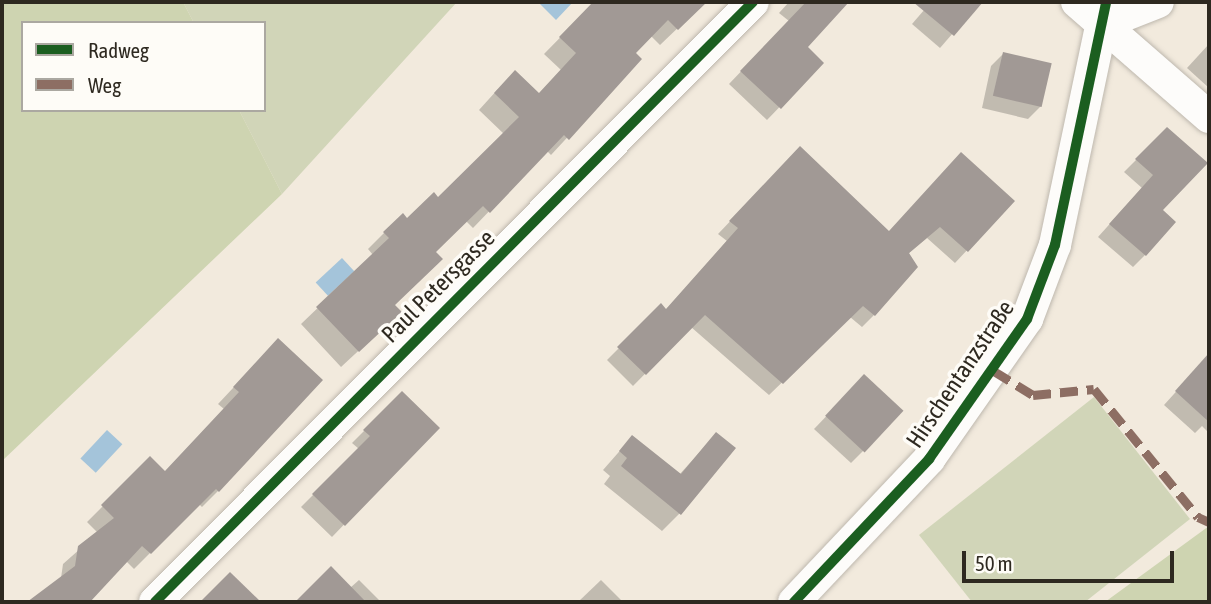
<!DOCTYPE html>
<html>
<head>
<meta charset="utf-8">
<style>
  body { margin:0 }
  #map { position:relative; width:1211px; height:604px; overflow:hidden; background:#f2eadd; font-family:"Asap Condensed",sans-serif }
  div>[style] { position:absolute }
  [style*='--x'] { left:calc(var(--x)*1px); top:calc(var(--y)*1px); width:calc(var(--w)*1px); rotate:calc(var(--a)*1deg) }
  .green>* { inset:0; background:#d1d5b8 }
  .forest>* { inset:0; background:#ced4b1 }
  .water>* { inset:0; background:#a4c4da; transform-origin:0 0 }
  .shadow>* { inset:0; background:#0003 }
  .building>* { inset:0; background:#a19995; transform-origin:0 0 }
  .roads { filter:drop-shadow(0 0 2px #beb8ae) drop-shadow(0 0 2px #beb8ae) }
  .minor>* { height:32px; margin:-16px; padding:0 16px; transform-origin:16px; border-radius:16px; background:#fdfcfa }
  .quiet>* { height:9px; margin-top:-4.5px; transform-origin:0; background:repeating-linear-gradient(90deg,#8d6e63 0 18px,transparent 0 27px) }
  .cycleway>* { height:10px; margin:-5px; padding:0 5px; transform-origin:5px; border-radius:5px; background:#1b5e20 }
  span { translate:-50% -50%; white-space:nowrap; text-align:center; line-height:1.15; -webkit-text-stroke:7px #fefcf7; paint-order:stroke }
  .street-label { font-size:24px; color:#2e2920 }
  .frame { position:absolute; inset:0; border:4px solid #2e2920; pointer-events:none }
  .legend { position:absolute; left:21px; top:21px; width:245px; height:91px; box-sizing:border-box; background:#fefcf7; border:2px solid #aba8a1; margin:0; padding:9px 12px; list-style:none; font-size:21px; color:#2e2920 }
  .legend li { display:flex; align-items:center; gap:14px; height:35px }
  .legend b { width:35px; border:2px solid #aba8a1 }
  .scale { position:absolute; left:962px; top:551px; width:212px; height:32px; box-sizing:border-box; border:4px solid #2e2920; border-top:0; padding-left:9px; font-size:21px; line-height:24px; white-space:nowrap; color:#2e2920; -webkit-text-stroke:5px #fefcf7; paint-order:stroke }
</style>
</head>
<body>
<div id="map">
  <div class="green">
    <div style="clip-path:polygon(183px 2px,457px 2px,282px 194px,239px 110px,264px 110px,264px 23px,194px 23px)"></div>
    <div style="clip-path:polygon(1094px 397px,1190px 519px,1085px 602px,972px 602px,919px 535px)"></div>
  </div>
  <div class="forest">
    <div style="clip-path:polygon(2px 2px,183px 2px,194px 23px,23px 23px,23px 110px,239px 110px,282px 194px,2px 461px)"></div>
    <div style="clip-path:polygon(1209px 526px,1209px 602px,1105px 602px)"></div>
  </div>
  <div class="water">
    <div style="clip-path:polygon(538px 2px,573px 2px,556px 20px)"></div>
    <div style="left:342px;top:258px;width:18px;height:36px;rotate:47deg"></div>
    <div style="left:107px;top:430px;width:21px;height:39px;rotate:43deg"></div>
  </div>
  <div class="shadow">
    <div style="clip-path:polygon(595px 2px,705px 2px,660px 45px,651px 36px,634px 54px,640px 59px,551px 155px,547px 151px,473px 228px,466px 221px,434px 252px,393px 305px,383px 328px,341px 367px,301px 324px,373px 255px,368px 249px,384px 233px,403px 216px,407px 220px,438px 199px,504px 134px,479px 110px,498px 89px,538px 95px,561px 70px,544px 54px)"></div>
    <div style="clip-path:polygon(789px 2px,846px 2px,805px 47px,822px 63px,767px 120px,729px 84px,789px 21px,779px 13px)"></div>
    <div style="clip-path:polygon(931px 2px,980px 2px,940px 48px,912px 24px)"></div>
    <div style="clip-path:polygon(1209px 44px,1209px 88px,1187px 68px)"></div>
    <div style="clip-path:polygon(1004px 53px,1041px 106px,1028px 119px,982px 108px,991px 66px)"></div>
    <div style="clip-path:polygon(1167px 129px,1161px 210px,1145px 255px,1133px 267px,1098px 237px,1142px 188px,1124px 172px)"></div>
    <div style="clip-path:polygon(800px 148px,888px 233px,1013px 201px,955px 263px,927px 238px,908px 254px,874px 315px,862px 327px,850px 317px,769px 395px,691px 327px,633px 386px,607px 360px,661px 306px,666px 311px,727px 241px,718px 234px)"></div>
    <div style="clip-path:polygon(263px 356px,320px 380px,218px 491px,202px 507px,199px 504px,134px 569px,126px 561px,87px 602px,28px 602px,61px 578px,63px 564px,98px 533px,87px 522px,150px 459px,164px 473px,224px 409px,218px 404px)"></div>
    <div style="clip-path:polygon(1202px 363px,1209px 369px,1209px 433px,1202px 426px,1195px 433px,1164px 405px)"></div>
    <div style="clip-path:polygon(864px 377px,863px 451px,851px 463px,814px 429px)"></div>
    <div style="clip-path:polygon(402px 393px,437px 428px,332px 537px,301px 507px,359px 449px,352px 443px)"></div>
    <div style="clip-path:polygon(716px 434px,680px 513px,662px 531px,604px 484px,610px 476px,603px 470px,632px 437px,679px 475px)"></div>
    <div style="clip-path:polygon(331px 569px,350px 588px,359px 580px,381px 602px,297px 602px)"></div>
    <div style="clip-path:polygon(601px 580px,623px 602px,578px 602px)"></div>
  </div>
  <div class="building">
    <div style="clip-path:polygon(593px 2px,707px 2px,678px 30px,668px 20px,636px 53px,642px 59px,569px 140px,564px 135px,490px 213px,483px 206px,436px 252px,443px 259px,395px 305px,402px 312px,359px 352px,316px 307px,389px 238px,383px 232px,403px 213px,407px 218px,434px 192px,438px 197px,519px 117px,494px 93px,515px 70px,539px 93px,576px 53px,559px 37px)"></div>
    <div style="clip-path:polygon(806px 2px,849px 2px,808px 47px,824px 63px,781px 109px,740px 71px)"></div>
    <div style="clip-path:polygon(913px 2px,983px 2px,954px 36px)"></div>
    <div style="left:1003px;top:52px;width:50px;height:45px;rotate:13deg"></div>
    <div style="clip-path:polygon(1167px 127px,1208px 163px,1163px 210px,1176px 222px,1146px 256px,1109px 224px,1153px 175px,1135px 159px)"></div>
    <div style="clip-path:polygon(800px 146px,889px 231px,961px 152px,1015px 201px,968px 252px,940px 227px,909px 253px,918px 267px,875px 316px,863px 306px,783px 384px,705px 315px,646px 375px,617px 347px,661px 303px,666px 309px,738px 228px,729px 221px)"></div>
    <div style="clip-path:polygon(278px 338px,323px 380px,219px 492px,216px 489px,151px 554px,142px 546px,90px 602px,27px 602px,75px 566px,78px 546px,114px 518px,101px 505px,150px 456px,165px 471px,239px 392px,233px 387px)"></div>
    <div style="clip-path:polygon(1209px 353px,1209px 422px,1175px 391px)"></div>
    <div style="left:864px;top:374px;width:54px;height:57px;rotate:43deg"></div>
    <div style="clip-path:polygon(402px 391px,440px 428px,345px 526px,312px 494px,370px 436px,363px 430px)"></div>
    <div style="clip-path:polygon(716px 432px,736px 448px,681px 515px,621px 466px,627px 458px,619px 451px,632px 435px,681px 474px)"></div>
    <div style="clip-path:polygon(331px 566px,366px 602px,295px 602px)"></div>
    <div style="clip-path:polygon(230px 572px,261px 602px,200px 602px)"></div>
  </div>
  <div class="roads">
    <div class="minor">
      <div style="--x:1077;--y:2;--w:175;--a:41.1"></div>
      <div style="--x:1102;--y:24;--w:60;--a:-21.4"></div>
      <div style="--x:155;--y:602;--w:847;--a:-45.1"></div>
      <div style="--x:794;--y:602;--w:197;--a:-46.6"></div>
      <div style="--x:929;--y:459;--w:171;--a:-55"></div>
      <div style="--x:1027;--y:319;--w:79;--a:-69.3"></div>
      <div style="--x:1055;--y:245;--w:248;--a:-78.1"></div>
    </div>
  </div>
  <div class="quiet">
    <div style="--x:994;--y:371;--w:46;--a:31.6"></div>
    <div style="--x:1033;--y:395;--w:61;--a:-5.6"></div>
    <div style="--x:1094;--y:389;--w:165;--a:50.9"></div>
    <div style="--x:1198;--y:517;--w:12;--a:24"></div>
  </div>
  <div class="cycleway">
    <div style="--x:155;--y:602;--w:847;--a:-45.1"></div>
    <div style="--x:794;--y:602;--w:197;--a:-46.6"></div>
    <div style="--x:929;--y:459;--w:171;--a:-55"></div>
    <div style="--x:1027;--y:319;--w:79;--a:-69.3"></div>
    <div style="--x:1055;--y:245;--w:248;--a:-78.1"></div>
  </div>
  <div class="street-label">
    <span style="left:438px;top:286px;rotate:-45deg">Paul Petersgasse</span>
    <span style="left:960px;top:374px;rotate:-56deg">Hirschentanzstraße</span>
  </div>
  <div class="frame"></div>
  <ul class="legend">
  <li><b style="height:9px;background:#1b5e20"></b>Radweg</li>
  <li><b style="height:9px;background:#8d6e63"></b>Weg</li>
  </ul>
  <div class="scale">50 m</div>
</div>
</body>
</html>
